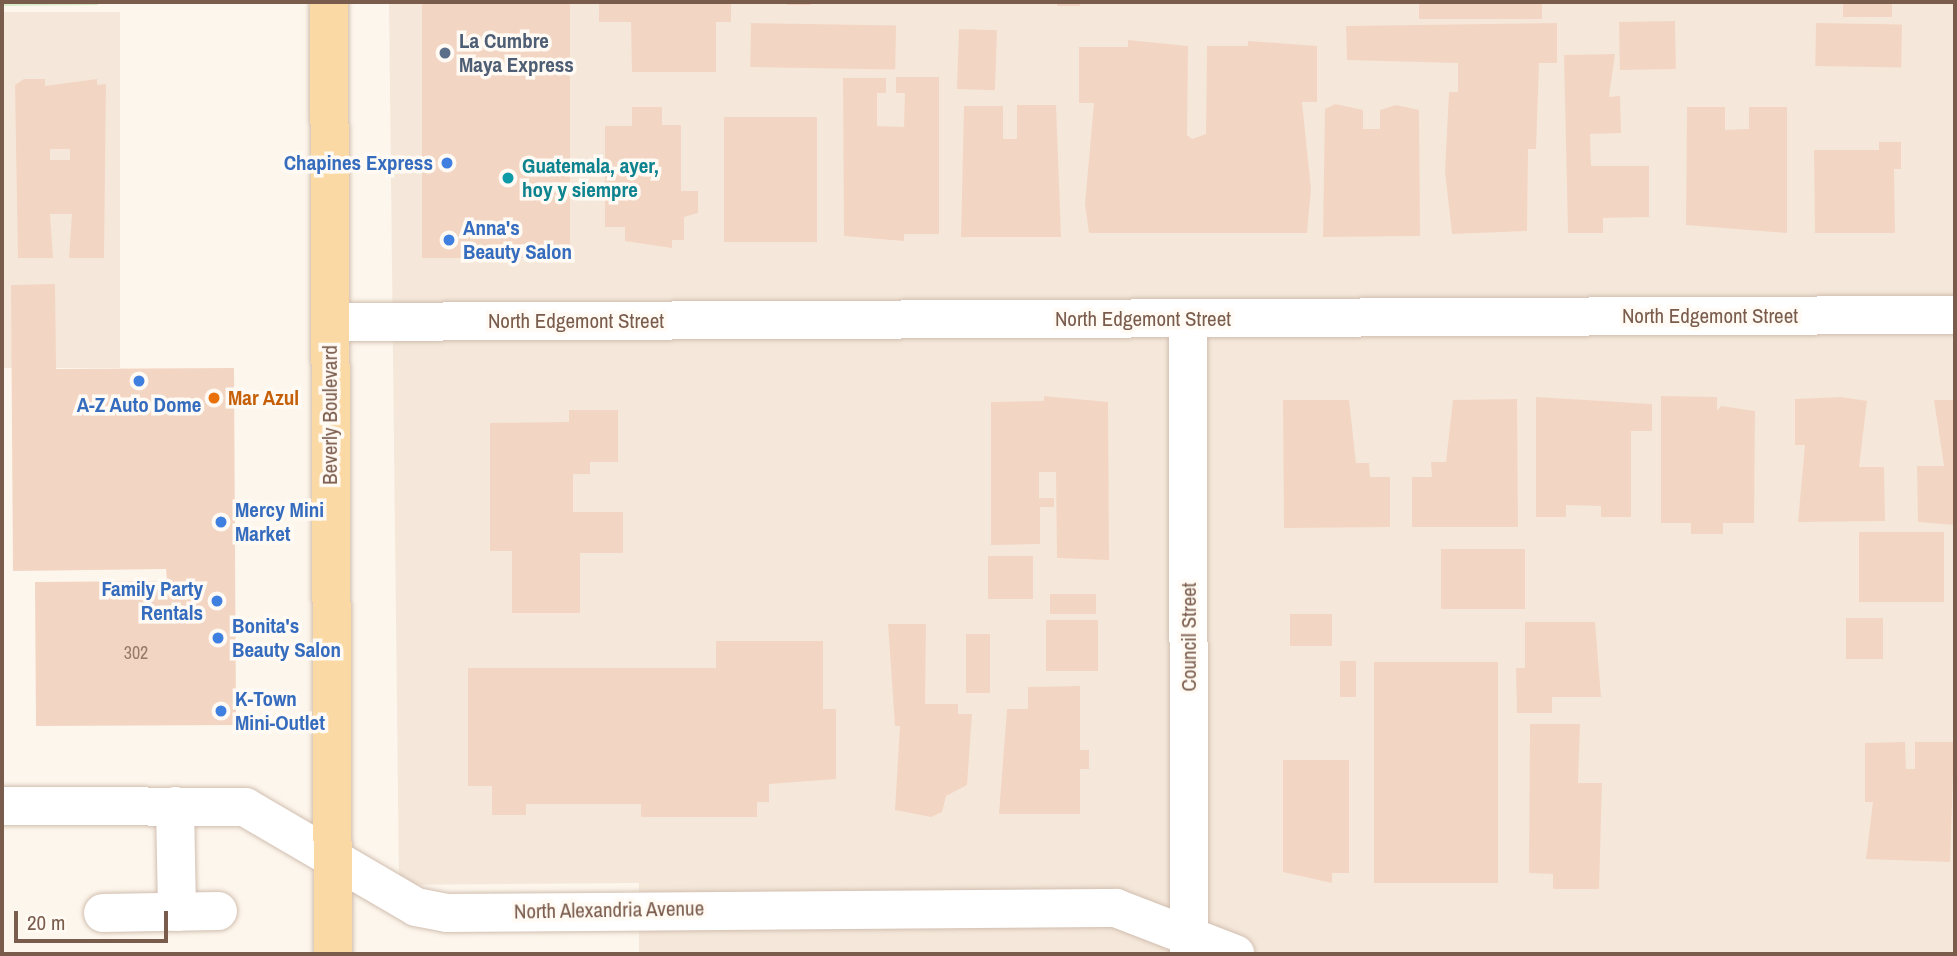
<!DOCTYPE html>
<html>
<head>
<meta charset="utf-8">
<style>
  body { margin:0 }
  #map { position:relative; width:1957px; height:956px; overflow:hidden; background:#fdf6ec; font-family:"Archivo Narrow",sans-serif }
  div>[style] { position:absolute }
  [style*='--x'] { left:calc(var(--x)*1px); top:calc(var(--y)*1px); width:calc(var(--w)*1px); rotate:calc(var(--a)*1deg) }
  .residential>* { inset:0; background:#f5e8da; transform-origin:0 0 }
  .green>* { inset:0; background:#d8ecc9 }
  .building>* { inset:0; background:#f3d5c3; transform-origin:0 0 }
  .roads { filter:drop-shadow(0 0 2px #d1beb0) drop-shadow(0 0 2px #d1beb0) }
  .minor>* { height:38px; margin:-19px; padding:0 19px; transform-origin:19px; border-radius:19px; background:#fff }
  .major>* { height:38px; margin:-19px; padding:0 19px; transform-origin:19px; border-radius:19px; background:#fbd9a5 }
  .dots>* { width:19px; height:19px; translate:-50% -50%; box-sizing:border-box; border:4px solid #fffaf3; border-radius:50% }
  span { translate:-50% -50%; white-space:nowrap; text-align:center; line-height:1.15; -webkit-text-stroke:7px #fffaf3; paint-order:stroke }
  .number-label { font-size:18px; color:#987a6a }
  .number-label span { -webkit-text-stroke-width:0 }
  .service-label { font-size:21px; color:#4e5e75; font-weight:700 }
  .left { translate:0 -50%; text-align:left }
  .shop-label { font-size:21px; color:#366cbe; font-weight:700 }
  .right { translate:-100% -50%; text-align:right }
  .culture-label { font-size:21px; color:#0d838f; font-weight:700 }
  .street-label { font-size:21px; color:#7a5c4d }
  .food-label { font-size:21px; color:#c56008; font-weight:700 }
  .frame { position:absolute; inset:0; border:4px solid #7a5c4d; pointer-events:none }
  .scale { position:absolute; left:14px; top:911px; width:154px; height:32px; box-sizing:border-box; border:4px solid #7a5c4d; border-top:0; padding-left:9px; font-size:21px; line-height:24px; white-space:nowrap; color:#7a5c4d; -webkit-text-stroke:5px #fffaf3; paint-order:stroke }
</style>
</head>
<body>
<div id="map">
  <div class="residential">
    <div style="clip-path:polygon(389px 2px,1955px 2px,1955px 954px,639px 954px,639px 883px,399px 885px)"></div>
    <div style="left:120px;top:12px;width:356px;height:118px;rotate:90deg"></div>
  </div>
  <div class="green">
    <div style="clip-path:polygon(2px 2px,97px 2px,98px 5px,2px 6px)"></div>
  </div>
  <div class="building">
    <div style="left:422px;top:2px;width:148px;height:256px"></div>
    <div style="clip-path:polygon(599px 2px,731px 2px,731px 22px,716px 22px,716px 72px,632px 72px,631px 22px,599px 22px)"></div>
    <div style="left:787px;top:2px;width:24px;height:3px"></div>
    <div style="left:1057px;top:2px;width:23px;height:4px"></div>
    <div style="left:1419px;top:2px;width:123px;height:17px"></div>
    <div style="left:1843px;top:2px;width:49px;height:15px"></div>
    <div style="left:1675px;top:21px;width:48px;height:56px;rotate:89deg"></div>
    <div style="left:751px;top:23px;width:145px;height:44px;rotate:1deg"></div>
    <div style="clip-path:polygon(1557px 23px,1557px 63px,1539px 63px,1536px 149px,1528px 149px,1527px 231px,1452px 234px,1445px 171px,1449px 92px,1458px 92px,1458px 63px,1347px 60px,1346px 26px)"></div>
    <div style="left:1816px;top:23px;width:86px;height:43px;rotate:1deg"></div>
    <div style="left:959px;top:29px;width:38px;height:60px;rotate:2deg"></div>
    <div style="clip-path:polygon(1128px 40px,1188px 46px,1187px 135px,1192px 139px,1206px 134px,1207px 46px,1248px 46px,1248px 41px,1317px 46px,1317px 102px,1302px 102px,1311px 189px,1307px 233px,1089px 233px,1085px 204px,1094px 103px,1079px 103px,1079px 47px,1128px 47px)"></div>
    <div style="clip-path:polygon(1615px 54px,1609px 97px,1620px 96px,1621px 133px,1590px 134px,1591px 166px,1649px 166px,1649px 217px,1603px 218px,1603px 233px,1568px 233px,1564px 55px)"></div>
    <div style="clip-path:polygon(896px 77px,939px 77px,939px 234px,904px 234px,904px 241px,844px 236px,843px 78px,886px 78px,886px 93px,877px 93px,877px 126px,904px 127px,905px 93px,896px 93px)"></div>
    <div style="clip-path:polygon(evenodd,24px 79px,45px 79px,45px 86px,97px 79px,97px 85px,106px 84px,104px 258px,69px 258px,72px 214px,50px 214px,53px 258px,18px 258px,15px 85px,24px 79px,50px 149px,70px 149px,70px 160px,50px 160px,50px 149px)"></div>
    <div style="clip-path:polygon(1335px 104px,1363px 110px,1363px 129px,1380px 129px,1380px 110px,1396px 105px,1419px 110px,1420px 236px,1323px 237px,1325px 109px)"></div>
    <div style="clip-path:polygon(1017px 105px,1056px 105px,1061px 237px,961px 237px,964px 106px,1003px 106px,1003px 139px,1017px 139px)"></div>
    <div style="clip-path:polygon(632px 107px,662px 107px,662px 125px,681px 125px,681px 191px,698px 191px,698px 213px,684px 217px,684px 240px,672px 240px,672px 248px,625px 241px,625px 227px,605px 227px,605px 126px,632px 126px)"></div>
    <div style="clip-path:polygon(1687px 107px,1725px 107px,1725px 130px,1749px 129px,1749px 107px,1787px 107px,1787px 233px,1686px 225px)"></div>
    <div style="left:724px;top:117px;width:93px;height:125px"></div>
    <div style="clip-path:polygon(1879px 142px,1901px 142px,1901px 169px,1894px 169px,1895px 233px,1815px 233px,1814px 150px,1879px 150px)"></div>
    <div style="clip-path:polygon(55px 284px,56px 369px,234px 368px,236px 725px,36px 726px,35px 582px,167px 581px,166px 569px,13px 571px,11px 285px)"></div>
    <div style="clip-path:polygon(1044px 396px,1108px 402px,1109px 560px,1057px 558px,1056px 472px,1039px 472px,1039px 498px,1054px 498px,1054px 507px,1040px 507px,1040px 544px,991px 545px,991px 402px,1044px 401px)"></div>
    <div style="clip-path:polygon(1661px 396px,1717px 397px,1717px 411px,1721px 406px,1755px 411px,1754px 523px,1723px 523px,1723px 534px,1691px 534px,1691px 523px,1661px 523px)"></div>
    <div style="clip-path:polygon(1536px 397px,1652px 404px,1652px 431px,1631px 431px,1631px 517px,1601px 517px,1601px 506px,1566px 505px,1566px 517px,1536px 517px)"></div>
    <div style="clip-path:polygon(1841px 397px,1867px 401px,1859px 467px,1884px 467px,1885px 521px,1798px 522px,1805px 445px,1795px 445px,1795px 399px)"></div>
    <div style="clip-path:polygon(1517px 399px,1518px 527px,1412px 527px,1412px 477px,1432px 477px,1431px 462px,1446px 462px,1453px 400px)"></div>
    <div style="clip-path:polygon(1283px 400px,1349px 400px,1356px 463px,1369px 463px,1370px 477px,1390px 477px,1390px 527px,1284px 528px)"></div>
    <div style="clip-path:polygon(1934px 400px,1955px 400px,1955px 525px,1918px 522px,1917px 466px,1944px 466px)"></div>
    <div style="clip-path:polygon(569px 410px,618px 410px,618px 462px,590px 462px,590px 474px,573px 474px,573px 512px,623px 512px,623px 553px,580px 553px,580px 613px,512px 613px,512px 551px,490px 551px,490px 423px,569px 422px)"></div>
    <div style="left:1859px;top:532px;width:85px;height:70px"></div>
    <div style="left:1441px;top:549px;width:84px;height:60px"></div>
    <div style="left:988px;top:556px;width:45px;height:43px"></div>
    <div style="left:1096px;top:594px;width:20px;height:46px;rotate:90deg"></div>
    <div style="left:1290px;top:614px;width:42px;height:32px"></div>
    <div style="left:1846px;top:618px;width:37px;height:41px"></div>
    <div style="left:1098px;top:620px;width:51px;height:52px;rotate:90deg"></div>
    <div style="clip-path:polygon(1525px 622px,1595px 622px,1601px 697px,1552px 697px,1552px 713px,1517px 713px,1516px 668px,1525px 668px)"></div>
    <div style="clip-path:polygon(888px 624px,926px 624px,925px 704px,958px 704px,958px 714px,972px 714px,967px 785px,946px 796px,942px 812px,931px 817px,895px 810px,900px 726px,895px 726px)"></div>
    <div style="left:966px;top:634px;width:24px;height:59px"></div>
    <div style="clip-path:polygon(716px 641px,823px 641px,823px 709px,836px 709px,836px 779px,769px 784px,769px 802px,757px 802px,757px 817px,641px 817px,641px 804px,526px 804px,526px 815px,492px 815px,492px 786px,468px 786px,468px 668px,716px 668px)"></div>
    <div style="left:1340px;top:661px;width:16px;height:36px"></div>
    <div style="left:1498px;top:662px;width:221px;height:124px;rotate:90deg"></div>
    <div style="clip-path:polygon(1080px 686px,1080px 750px,1089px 750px,1089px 769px,1080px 769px,1080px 814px,999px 814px,1007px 709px,1028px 709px,1028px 687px)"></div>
    <div style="clip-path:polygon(1530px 724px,1580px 724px,1578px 783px,1602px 783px,1599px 889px,1553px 889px,1553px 874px,1529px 873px)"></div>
    <div style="clip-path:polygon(1905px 742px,1906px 769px,1915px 769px,1915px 742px,1954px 742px,1950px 862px,1866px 859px,1873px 802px,1865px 802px,1865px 743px)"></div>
    <div style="clip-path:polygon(1283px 760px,1349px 760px,1349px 873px,1332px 873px,1332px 883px,1283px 872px)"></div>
  </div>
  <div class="roads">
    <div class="minor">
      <div style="--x:1188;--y:319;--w:635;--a:89.91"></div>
      <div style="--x:330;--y:322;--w:1625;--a:-0.25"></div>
      <div style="--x:2;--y:806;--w:243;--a:0.2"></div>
      <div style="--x:245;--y:807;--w:198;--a:30.3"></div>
      <div style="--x:416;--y:907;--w:31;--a:11"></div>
      <div style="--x:446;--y:913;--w:670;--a:-0.43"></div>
      <div style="--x:1116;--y:908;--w:128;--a:21.1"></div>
      <div style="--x:175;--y:806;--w:106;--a:88.9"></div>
      <div style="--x:103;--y:913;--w:115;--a:-1"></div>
    </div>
    <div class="major">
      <div style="--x:329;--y:2;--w:952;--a:89.76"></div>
    </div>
  </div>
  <div class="dots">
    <div style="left:445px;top:53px;background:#5c6f8a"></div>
    <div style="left:447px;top:163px;background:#3f7fe0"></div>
    <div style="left:508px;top:178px;background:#0f9aa8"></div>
    <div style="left:449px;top:240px;background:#3f7fe0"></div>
    <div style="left:139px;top:381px;background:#3f7fe0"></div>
    <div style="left:214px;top:398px;background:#e8710a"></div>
    <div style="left:221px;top:522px;background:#3f7fe0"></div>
    <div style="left:217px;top:601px;background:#3f7fe0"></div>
    <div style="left:218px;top:638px;background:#3f7fe0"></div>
    <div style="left:221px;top:711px;background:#3f7fe0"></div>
  </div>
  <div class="number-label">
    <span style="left:136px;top:653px">302</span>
  </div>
  <div class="service-label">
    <span class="left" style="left:459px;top:53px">La Cumbre<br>Maya Express</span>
  </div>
  <div class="shop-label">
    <span class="right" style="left:433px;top:163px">Chapines Express</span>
    <span class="left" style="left:463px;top:240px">Anna's<br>Beauty Salon</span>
    <span style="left:139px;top:405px">A-Z Auto Dome</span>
    <span class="left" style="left:235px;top:522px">Mercy Mini<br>Market</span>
    <span class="right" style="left:203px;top:601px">Family Party<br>Rentals</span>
    <span class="left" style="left:232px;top:638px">Bonita's<br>Beauty Salon</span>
    <span class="left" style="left:235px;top:711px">K-Town<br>Mini-Outlet</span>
  </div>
  <div class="culture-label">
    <span class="left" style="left:522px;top:178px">Guatemala, ayer,<br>hoy y siempre</span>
  </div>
  <div class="street-label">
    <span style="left:1710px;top:316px">North Edgemont Street</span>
    <span style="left:1143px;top:319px">North Edgemont Street</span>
    <span style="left:576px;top:321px">North Edgemont Street</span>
    <span style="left:330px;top:415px;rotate:-90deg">Beverly Boulevard</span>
    <span style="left:1189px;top:637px;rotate:-90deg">Council Street</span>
    <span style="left:609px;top:910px;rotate:-1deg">North Alexandria Avenue</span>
  </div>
  <div class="food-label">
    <span class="left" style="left:228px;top:398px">Mar Azul</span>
  </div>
  <div class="frame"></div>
  <div class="scale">20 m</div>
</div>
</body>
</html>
